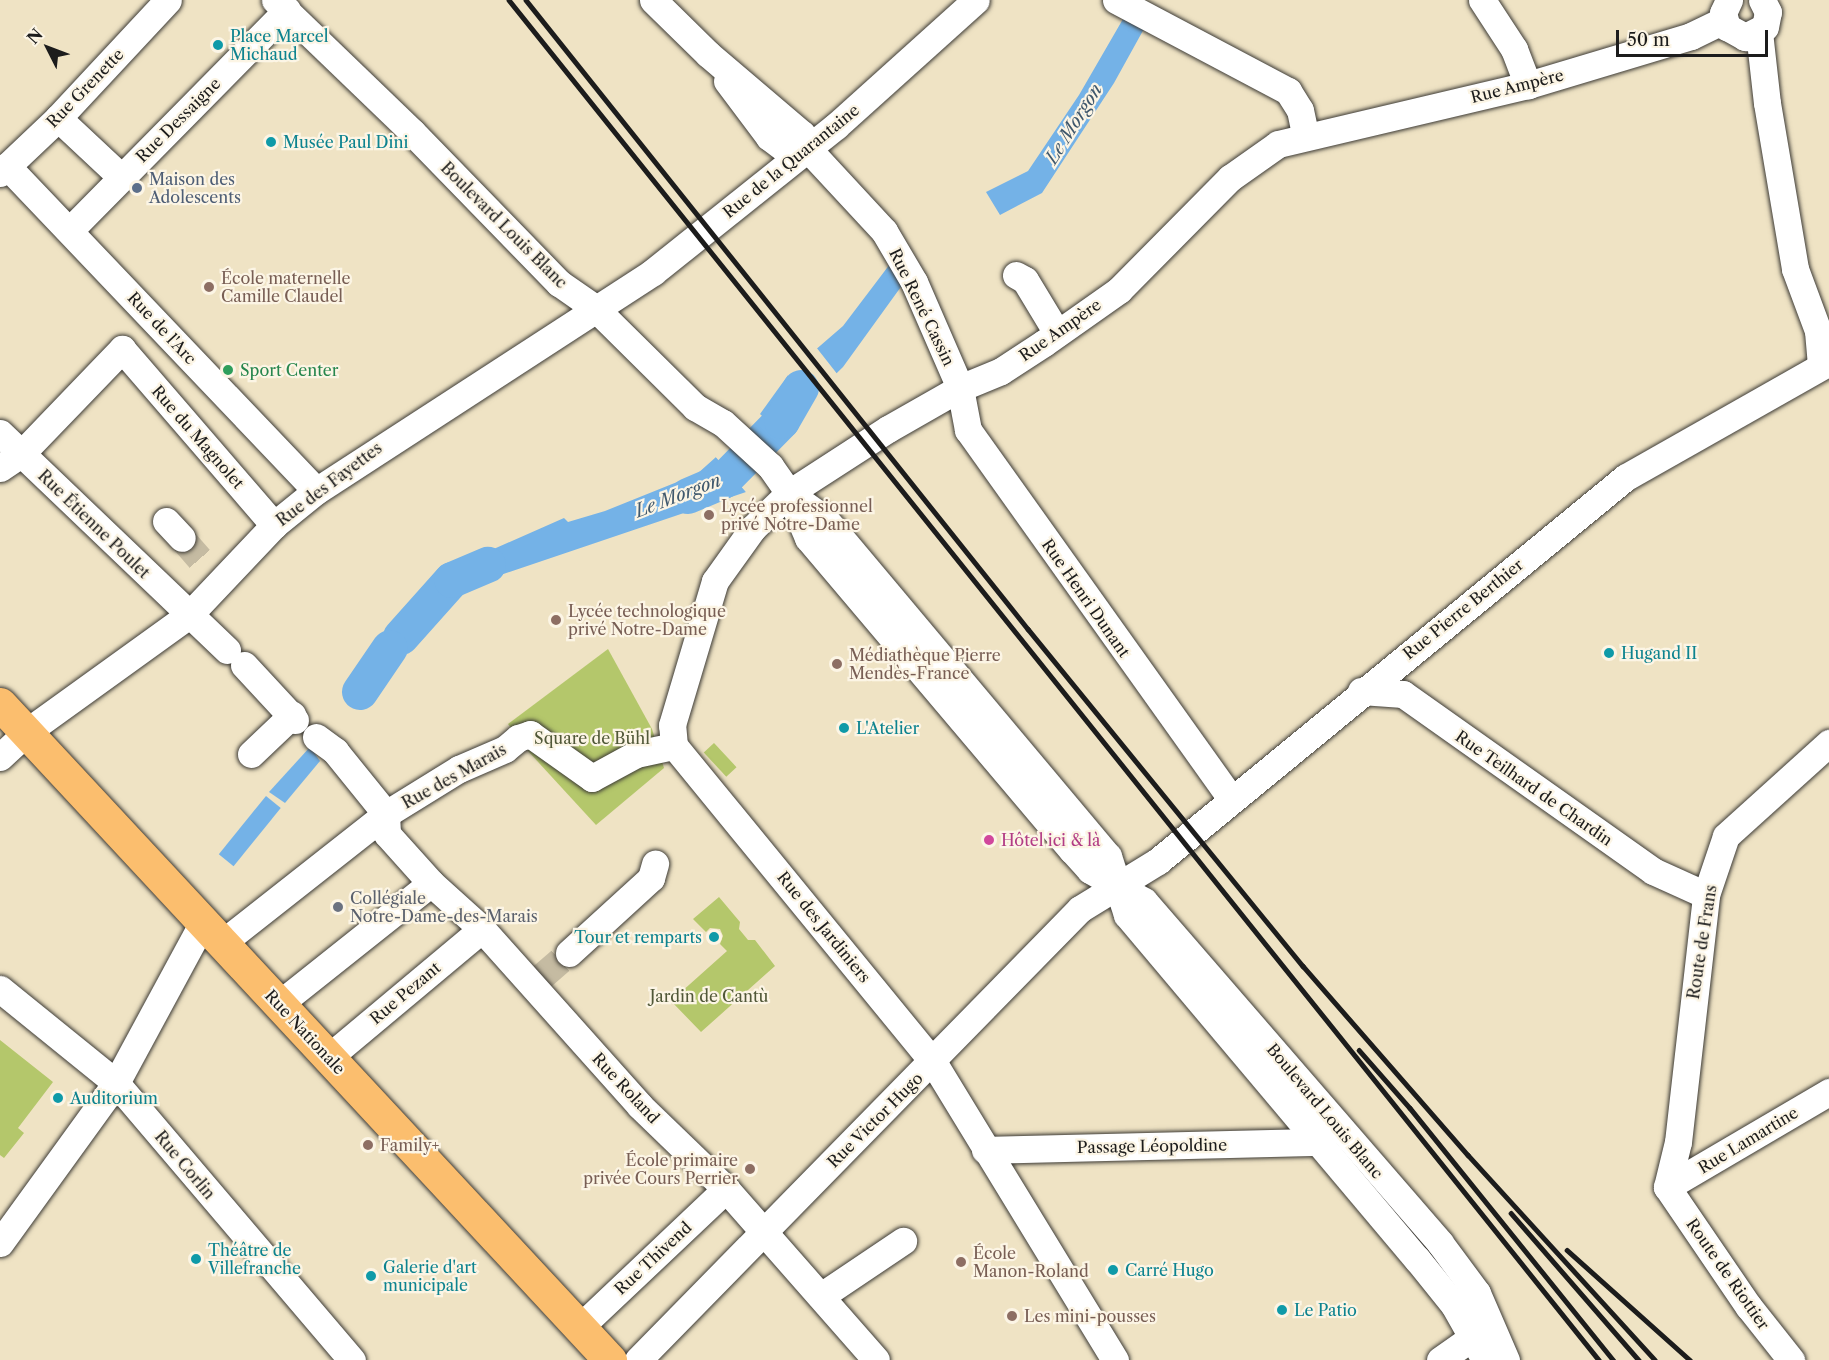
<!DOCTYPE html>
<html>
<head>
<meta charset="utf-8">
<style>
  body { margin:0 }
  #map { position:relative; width:1829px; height:1360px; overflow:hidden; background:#efe3c4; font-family:"Libre Caslon Text",serif }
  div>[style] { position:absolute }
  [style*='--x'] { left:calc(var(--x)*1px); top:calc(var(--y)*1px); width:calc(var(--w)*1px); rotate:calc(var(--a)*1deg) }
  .green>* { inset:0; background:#b4c76b; transform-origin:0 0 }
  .water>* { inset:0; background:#74b2e7; transform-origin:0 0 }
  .pier>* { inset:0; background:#efe3c4; transform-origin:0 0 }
  .river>* { height:36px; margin:-18px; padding:0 18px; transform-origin:18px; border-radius:18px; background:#74b2e7 }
  .minor-tunnel>* { height:27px; margin-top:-13.5px; transform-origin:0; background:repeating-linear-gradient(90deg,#c5bba2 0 27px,transparent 0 41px) }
  .roads { filter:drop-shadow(0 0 2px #3c3a35) drop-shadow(0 0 2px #3c3a35) }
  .minor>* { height:27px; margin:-13.5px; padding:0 13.5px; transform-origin:13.5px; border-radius:13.5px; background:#fff }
  .major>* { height:33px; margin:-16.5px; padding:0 16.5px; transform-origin:16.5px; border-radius:16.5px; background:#fbbe6e }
  .rail>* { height:4.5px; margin:-2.25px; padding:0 2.25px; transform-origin:2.25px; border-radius:2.25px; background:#1c1c1c }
  .dots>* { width:16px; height:16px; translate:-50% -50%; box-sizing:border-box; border:3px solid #fcf5e5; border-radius:50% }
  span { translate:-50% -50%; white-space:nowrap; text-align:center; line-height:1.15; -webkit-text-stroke:4.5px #fcf5e5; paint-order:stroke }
  .culture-label { font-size:16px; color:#0d838f }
  .left { translate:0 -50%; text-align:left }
  .right { translate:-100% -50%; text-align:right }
  .street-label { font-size:16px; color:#1c1c1c }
  .service-label { font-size:16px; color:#4e5e75 }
  .education-label { font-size:16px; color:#785e54 }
  .leisure-label { font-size:16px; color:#27864d }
  .park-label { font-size:16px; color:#515838 }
  .hotel-label { font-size:16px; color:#b23c85 }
  .worship-label { font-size:16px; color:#5b616d }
  .water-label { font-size:18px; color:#3f586d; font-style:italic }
  .north { position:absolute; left:18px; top:18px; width:60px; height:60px; -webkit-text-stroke:4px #fcf5e5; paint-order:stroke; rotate:312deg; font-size:16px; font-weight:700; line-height:24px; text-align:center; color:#1c1c1c }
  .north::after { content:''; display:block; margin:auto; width:21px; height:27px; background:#1c1c1c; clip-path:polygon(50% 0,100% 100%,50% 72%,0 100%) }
  .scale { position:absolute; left:1616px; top:30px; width:152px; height:27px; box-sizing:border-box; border:3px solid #1c1c1c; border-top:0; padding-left:8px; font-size:18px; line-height:21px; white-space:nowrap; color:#1c1c1c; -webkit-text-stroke:4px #fcf5e5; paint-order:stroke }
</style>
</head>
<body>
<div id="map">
  <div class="green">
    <div style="clip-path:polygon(608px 649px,652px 729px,664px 768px,596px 825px,528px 751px,508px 724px)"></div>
    <div style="left:714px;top:743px;width:33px;height:14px;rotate:47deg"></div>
    <div style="clip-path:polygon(719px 897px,740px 922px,739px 929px,748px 940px,755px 940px,775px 966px,701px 1032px,671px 1001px,727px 951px,720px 944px,723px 936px,720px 929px,710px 928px,706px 932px,693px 919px)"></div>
    <div style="clip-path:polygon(0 1040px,53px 1082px,18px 1128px,24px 1133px,4px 1158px,0 1155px)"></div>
  </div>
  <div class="water">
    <div style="clip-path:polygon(1123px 19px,1145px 27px,1114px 83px,1042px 193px,1000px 215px,986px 192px,1028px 171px,1079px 95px)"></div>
    <div style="clip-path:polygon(890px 264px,903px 284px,843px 367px,802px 407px,787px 440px,760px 414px,791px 371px,843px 326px)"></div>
    <div style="clip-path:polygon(716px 457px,746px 492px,465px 587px,448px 600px,444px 571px,564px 518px,568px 522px,605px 511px,697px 474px)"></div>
    <div style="clip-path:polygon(310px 747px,320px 761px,285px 803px,269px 792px)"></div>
    <div style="left:266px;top:796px;width:19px;height:75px;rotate:39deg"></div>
  </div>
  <div class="pier">
    <div style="clip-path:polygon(816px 347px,838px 375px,816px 396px,800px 377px,814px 397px,808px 404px,786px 373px)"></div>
    <div style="left:718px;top:455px;width:46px;height:3px;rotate:49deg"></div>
  </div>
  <div class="river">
    <div style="--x:688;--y:496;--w:38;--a:-23"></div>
    <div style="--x:723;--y:481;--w:84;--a:-45.5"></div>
    <div style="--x:782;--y:421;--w:38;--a:-60"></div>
    <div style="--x:401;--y:637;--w:76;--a:-48.2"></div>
    <div style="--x:452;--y:580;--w:39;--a:-23"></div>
    <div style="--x:360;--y:692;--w:53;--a:-55.7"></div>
  </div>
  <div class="minor-tunnel">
    <div style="--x:182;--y:538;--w:35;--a:49"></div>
    <div style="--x:540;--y:978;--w:38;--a:-41"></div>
  </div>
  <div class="roads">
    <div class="minor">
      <div style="--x:275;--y:0;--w:190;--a:43.9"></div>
      <div style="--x:412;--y:132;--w:211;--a:45.8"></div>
      <div style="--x:559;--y:283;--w:44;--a:34.8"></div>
      <div style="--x:595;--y:308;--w:141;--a:44.7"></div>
      <div style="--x:695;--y:407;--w:32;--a:30"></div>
      <div style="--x:723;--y:423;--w:64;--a:42.5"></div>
      <div style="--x:770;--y:466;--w:33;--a:55"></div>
      <div style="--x:789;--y:493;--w:49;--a:67.1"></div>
      <div style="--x:808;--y:538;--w:409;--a:49.8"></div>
      <div style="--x:1072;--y:850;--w:27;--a:48"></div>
      <div style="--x:1090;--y:870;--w:62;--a:29.9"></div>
      <div style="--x:1144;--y:901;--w:452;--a:49.1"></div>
      <div style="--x:1440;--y:1243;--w:62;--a:53.5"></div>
      <div style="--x:1477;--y:1293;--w:73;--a:66.6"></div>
      <div style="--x:653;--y:0;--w:77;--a:44.5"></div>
      <div style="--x:708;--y:54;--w:123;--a:40.4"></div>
      <div style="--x:802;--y:134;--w:16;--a:68"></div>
      <div style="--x:808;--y:149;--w:112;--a:47.2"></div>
      <div style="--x:884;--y:231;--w:59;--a:59.5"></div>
      <div style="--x:914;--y:282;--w:116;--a:66.5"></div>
      <div style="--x:960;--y:388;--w:43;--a:79.2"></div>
      <div style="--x:968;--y:430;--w:453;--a:54.5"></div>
      <div style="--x:1116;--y:0;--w:195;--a:27.9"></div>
      <div style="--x:1288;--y:91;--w:22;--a:58"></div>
      <div style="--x:1300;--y:110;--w:25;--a:78"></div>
      <div style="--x:1482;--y:0;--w:59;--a:56.9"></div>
      <div style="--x:1514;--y:49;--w:39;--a:69"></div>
      <div style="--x:1729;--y:0;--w:14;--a:115"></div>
      <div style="--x:1723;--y:13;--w:15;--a:74"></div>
      <div style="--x:1727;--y:27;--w:21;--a:29"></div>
      <div style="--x:1745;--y:37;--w:22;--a:-27"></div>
      <div style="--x:1765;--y:27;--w:15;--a:-79"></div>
      <div style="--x:1768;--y:12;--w:13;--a:-117"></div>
      <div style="--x:1759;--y:32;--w:71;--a:83.6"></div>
      <div style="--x:1767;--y:103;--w:168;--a:80.4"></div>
      <div style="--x:1795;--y:269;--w:66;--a:69.6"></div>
      <div style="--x:1818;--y:331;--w:35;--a:85"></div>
      <div style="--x:727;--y:81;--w:70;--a:53.1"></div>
      <div style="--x:769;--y:137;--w:20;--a:37"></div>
      <div style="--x:785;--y:149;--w:23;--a:0"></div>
      <div style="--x:58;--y:118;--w:86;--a:43.1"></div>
      <div style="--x:7;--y:166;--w:448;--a:46.4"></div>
      <div style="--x:0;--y:173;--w:80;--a:-43.5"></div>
      <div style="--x:58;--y:118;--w:161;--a:-47"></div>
      <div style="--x:70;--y:230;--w:309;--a:-45.4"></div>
      <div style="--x:1016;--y:275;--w:10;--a:29"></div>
      <div style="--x:1025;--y:280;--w:62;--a:58.9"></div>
      <div style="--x:0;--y:433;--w:314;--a:43.7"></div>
      <div style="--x:0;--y:468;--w:25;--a:-34"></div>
      <div style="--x:21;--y:454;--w:146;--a:-46.1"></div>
      <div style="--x:122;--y:349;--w:233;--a:49.2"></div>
      <div style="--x:790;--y:494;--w:43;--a:35.5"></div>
      <div style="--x:825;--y:519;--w:440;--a:50"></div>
      <div style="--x:1108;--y:856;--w:62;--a:72.1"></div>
      <div style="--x:1127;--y:915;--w:450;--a:49.9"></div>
      <div style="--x:1417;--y:1259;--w:59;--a:51.2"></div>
      <div style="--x:1454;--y:1305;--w:63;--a:60.6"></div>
      <div style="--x:166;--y:521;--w:23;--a:47"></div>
      <div style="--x:244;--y:665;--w:75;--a:47.2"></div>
      <div style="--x:1361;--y:691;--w:42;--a:4.1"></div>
      <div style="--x:1403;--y:694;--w:306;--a:35.3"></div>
      <div style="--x:1653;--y:871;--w:58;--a:24.4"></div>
      <div style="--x:316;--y:737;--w:24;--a:36"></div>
      <div style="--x:335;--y:751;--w:81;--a:51"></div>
      <div style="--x:251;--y:754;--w:57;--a:-43.6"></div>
      <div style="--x:0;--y:757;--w:38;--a:-43"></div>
      <div style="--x:28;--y:731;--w:198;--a:-35.8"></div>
      <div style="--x:189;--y:615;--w:124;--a:-46.6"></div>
      <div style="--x:274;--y:525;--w:54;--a:-39"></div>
      <div style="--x:316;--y:491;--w:402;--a:-33"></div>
      <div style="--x:653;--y:272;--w:234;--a:-38.6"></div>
      <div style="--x:836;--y:126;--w:188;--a:-42"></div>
      <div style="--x:386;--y:814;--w:20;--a:87"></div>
      <div style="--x:387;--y:834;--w:66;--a:48.1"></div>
      <div style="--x:431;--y:883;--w:69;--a:42"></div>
      <div style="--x:482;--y:929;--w:237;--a:48.2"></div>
      <div style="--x:640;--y:1106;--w:120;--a:44"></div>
      <div style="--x:726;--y:1189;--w:227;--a:48.7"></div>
      <div style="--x:222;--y:943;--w:209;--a:-38.2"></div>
      <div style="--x:386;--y:814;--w:86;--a:-31.7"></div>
      <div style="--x:459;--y:769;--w:50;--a:-23.5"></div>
      <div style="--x:505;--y:749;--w:17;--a:-40"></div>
      <div style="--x:518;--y:738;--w:13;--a:-18"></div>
      <div style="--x:530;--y:734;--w:76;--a:35.4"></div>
      <div style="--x:592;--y:778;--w:50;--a:-28.6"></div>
      <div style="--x:636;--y:754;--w:39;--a:-12"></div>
      <div style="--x:569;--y:953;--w:111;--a:-42.4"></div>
      <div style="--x:651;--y:878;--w:15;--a:-74"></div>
      <div style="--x:0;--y:989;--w:149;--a:39"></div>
      <div style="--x:116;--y:1083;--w:364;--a:49.6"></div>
      <div style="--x:279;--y:1004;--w:194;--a:-38.5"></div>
      <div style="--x:329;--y:1057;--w:199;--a:-39.9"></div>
      <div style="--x:985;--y:1150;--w:334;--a:-1.4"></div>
      <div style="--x:1667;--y:1187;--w:46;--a:-76.3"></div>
      <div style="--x:1678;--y:1142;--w:249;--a:-83.5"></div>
      <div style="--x:1706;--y:895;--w:62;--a:-71.3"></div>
      <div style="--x:1726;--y:836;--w:139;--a:-42.1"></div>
      <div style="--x:1667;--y:1187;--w:145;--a:55.7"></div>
      <div style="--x:1749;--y:1307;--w:68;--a:51.6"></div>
      <div style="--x:1667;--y:1187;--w:188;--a:-30.4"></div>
      <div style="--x:0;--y:1243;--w:198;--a:-54.1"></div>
      <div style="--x:116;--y:1083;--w:183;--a:-61.6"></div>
      <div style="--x:821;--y:1296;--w:99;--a:-33.9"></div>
      <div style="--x:580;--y:1327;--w:201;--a:-43.4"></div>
      <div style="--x:638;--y:1360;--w:631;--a:-45.58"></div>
      <div style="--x:1080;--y:909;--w:92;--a:-31.6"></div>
      <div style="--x:1158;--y:861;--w:605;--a:-39.37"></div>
      <div style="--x:1626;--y:477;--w:233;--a:-29.5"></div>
      <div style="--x:1115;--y:1360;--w:349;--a:-121.4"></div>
      <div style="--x:933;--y:1062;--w:409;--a:-129.3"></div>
      <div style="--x:674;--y:746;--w:21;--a:-95"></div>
      <div style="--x:672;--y:725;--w:150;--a:-73.4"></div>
      <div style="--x:715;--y:581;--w:65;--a:-54.4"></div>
      <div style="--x:753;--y:528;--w:50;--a:-44.2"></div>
      <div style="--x:789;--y:493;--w:118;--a:-32.9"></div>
      <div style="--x:888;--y:429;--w:83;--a:-29.7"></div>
      <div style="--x:960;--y:388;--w:44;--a:-22.5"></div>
      <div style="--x:1001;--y:371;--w:51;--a:-33.1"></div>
      <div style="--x:1044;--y:343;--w:92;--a:-35.2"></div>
      <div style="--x:1119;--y:290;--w:158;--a:-45.3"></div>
      <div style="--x:1230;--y:178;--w:59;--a:-35.3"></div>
      <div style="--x:1278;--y:144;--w:257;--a:-13.3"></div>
      <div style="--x:1528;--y:85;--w:170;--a:-16.7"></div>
      <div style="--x:1691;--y:36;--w:37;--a:-26"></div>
      <div style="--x:1440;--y:1360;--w:57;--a:-35.1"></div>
    </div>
    <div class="major">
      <div style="--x:0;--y:704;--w:896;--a:47.08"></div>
    </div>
  </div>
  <div class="rail">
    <div style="--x:509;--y:0;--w:1743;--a:51.29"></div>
    <div style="--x:526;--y:0;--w:805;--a:51.41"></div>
    <div style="--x:1028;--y:629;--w:435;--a:50.8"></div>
    <div style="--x:1303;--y:966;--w:251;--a:48.9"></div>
    <div style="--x:1468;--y:1155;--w:277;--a:47.6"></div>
    <div style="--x:1359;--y:1050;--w:77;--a:48.7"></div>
    <div style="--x:1410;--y:1108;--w:324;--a:51.1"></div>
    <div style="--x:1511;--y:1213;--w:195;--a:49"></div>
    <div style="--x:1567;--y:1250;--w:165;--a:41.8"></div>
  </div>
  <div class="dots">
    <div style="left:218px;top:45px;background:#0f9aa8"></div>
    <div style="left:271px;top:142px;background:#0f9aa8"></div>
    <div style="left:137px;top:188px;background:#5c6f8a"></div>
    <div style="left:209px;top:287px;background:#8d6e63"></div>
    <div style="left:228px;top:370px;background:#2e9e5b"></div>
    <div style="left:709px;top:515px;background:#8d6e63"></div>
    <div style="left:556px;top:620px;background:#8d6e63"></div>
    <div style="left:1609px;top:653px;background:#0f9aa8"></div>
    <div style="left:837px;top:664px;background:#8d6e63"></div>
    <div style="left:844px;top:728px;background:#0f9aa8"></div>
    <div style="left:989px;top:840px;background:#d1479c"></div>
    <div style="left:338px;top:907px;background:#6b7280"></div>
    <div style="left:714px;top:937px;background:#0f9aa8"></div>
    <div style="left:58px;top:1098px;background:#0f9aa8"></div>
    <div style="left:368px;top:1145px;background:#8d6e63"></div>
    <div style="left:750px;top:1169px;background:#8d6e63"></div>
    <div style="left:196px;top:1259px;background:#0f9aa8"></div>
    <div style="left:961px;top:1262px;background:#8d6e63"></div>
    <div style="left:1113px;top:1270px;background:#0f9aa8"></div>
    <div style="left:371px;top:1276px;background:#0f9aa8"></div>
    <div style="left:1282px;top:1310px;background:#0f9aa8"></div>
    <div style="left:1012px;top:1316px;background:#8d6e63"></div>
  </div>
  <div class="culture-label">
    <span class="left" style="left:230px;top:45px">Place Marcel<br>Michaud</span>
    <span class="left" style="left:283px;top:142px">Musée Paul Dini</span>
    <span class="left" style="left:1621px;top:653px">Hugand II</span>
    <span class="left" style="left:856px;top:728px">L'Atelier</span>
    <span class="right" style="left:702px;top:937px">Tour et remparts</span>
    <span class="left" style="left:70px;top:1098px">Auditorium</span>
    <span class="left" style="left:208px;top:1259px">Théâtre de<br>Villefranche</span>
    <span class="left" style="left:383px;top:1276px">Galerie d'art<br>municipale</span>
    <span class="left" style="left:1125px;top:1270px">Carré Hugo</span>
    <span class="left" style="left:1294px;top:1310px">Le Patio</span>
  </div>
  <div class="street-label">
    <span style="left:1517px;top:86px;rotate:-14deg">Rue Ampère</span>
    <span style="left:85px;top:88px;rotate:-46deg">Rue Grenette</span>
    <span style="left:178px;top:120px;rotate:-45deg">Rue Dessaigne</span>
    <span style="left:791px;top:161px;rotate:-39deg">Rue de la Quarantaine</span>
    <span style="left:504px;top:225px;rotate:45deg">Boulevard Louis Blanc</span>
    <span style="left:922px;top:307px;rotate:64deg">Rue René Cassin</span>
    <span style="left:162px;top:328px;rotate:47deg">Rue de l'Arc</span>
    <span style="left:1060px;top:330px;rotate:-35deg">Rue Ampère</span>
    <span style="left:198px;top:437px;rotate:49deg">Rue du Magnolet</span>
    <span style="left:329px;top:484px;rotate:-37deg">Rue des Fayettes</span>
    <span style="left:94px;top:524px;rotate:44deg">Rue Étienne Poulet</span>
    <span style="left:1086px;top:598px;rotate:55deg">Rue Henri Dunant</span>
    <span style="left:1463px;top:609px;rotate:-39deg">Rue Pierre Berthier</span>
    <span style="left:454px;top:776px;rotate:-29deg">Rue des Marais</span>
    <span style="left:1534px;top:788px;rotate:35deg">Rue Teilhard de Chardin</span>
    <span style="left:824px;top:927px;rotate:51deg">Rue des Jardiniers</span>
    <span style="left:1702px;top:942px;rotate:-81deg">Route de Frans</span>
    <span style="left:405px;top:993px;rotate:-40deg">Rue Pezant</span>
    <span style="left:305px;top:1032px;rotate:47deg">Rue Nationale</span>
    <span style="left:626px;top:1088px;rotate:47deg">Rue Roland</span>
    <span style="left:1325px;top:1111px;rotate:50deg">Boulevard Louis Blanc</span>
    <span style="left:875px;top:1120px;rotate:-45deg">Rue Victor Hugo</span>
    <span style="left:1748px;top:1140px;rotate:-31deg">Rue Lamartine</span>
    <span style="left:1152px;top:1146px;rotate:-1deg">Passage Léopoldine</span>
    <span style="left:185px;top:1165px;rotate:50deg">Rue Corlin</span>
    <span style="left:653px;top:1258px;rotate:-43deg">Rue Thivend</span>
    <span style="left:1728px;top:1274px;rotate:55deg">Route de Riottier</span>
  </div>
  <div class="service-label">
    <span class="left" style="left:149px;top:188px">Maison des<br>Adolescents</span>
  </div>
  <div class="education-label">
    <span class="left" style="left:221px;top:287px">École maternelle<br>Camille Claudel</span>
    <span class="left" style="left:721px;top:515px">Lycée professionnel<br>privé Notre-Dame</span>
    <span class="left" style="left:568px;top:620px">Lycée technologique<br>privé Notre-Dame</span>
    <span class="left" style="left:849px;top:664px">Médiathèque Pierre<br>Mendès-France</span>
    <span class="left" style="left:380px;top:1145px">Family+</span>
    <span class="right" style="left:738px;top:1169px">École primaire<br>privée Cours Perrier</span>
    <span class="left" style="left:973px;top:1262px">École<br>Manon-Roland</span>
    <span class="left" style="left:1024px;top:1316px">Les mini-pousses</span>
  </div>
  <div class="leisure-label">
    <span class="left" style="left:240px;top:370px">Sport Center</span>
  </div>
  <div class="park-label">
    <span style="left:592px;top:738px">Square de Bühl</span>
    <span style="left:709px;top:996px">Jardin de Cantù</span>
  </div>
  <div class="hotel-label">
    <span class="left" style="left:1001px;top:840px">Hôtel ici &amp; là</span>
  </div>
  <div class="worship-label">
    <span class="left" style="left:350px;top:907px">Collégiale<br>Notre-Dame-des-Marais</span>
  </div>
  <div class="water-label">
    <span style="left:1074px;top:124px;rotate:-58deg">Le Morgon</span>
    <span style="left:678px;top:496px;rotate:-21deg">Le Morgon</span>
  </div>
  <div class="north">N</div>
  <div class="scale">50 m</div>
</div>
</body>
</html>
